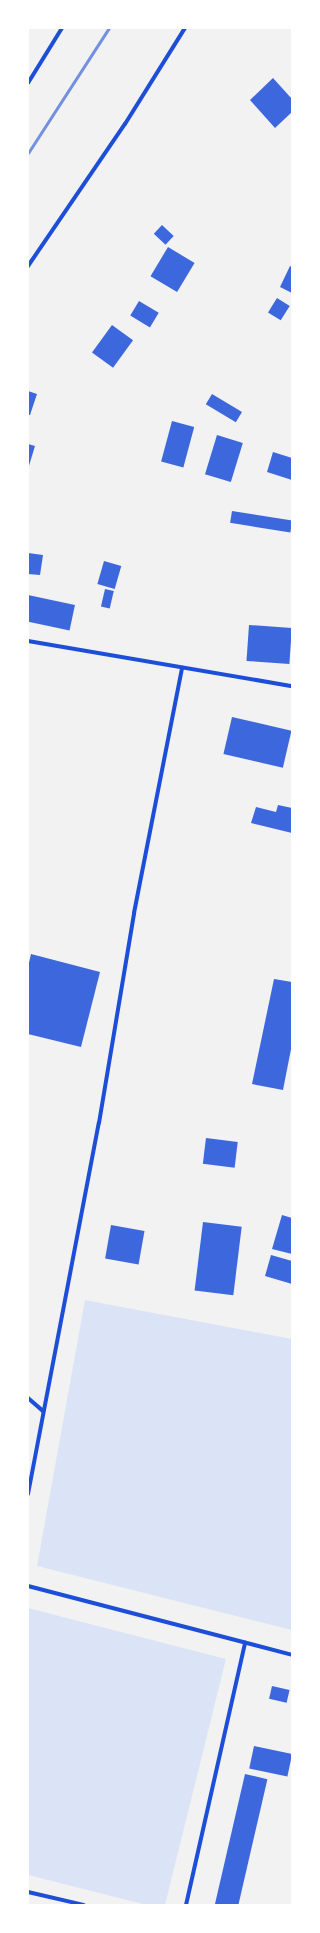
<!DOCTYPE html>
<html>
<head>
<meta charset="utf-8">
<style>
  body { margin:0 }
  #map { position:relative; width:320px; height:1933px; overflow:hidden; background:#f2f2f2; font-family:Quicksand,sans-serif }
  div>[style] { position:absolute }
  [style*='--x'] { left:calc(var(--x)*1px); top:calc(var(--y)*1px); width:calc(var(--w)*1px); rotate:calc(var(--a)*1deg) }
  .green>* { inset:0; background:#dbe4f7 }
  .building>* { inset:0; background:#3d67dc; transform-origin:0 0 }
  .minor>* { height:4px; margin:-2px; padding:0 2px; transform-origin:2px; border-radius:2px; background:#1d4ed8 }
  .rail>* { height:3px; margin:-1.5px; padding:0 1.5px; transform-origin:1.5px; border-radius:1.5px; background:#7290e2 }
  span { translate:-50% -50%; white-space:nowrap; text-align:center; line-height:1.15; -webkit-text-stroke:3.5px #fff; paint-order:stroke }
  .frame { position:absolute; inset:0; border:29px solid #fff; pointer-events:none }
</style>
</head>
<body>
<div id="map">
  <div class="green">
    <div style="clip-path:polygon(85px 1300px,292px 1339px,292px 1630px,37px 1566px)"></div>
    <div style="clip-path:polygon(28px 1608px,226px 1659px,165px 1905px,147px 1905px,28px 1875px)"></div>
  </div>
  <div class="building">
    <div style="clip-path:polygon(273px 78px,292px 99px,292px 112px,275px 128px,250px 100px)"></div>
    <div style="left:162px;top:225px;width:16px;height:12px;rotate:43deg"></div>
    <div style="left:168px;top:247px;width:31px;height:34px;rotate:31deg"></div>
    <div style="clip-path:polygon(290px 266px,292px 267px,292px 293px,280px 287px)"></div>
    <div style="left:277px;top:298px;width:15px;height:17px;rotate:32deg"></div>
    <div style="left:139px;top:301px;width:23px;height:17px;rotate:31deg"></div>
    <div style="left:112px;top:325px;width:26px;height:34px;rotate:36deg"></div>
    <div style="clip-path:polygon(28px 391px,37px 394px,30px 415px,28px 415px)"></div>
    <div style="left:212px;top:394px;width:35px;height:12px;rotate:31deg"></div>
    <div style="left:172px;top:421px;width:23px;height:42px;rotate:15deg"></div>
    <div style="left:217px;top:435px;width:27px;height:41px;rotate:17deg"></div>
    <div style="clip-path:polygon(28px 444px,35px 446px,28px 469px)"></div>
    <div style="clip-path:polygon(273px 452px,292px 458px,292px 480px,267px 472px)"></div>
    <div style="left:232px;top:511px;width:61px;height:12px;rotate:9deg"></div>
    <div style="clip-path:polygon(28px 553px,43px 555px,40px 575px,28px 574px)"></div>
    <div style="left:104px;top:561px;width:18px;height:24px;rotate:16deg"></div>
    <div style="left:105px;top:589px;width:9px;height:18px;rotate:13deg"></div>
    <div style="left:28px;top:595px;width:48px;height:26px;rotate:12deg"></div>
    <div style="left:249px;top:625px;width:43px;height:36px;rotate:4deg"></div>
    <div style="left:232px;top:717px;width:61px;height:38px;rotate:13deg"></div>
    <div style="clip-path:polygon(278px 805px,292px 808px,292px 833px,251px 823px,256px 807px,276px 812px)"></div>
    <div style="clip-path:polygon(31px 954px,100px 972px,81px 1047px,28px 1034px,28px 967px)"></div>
    <div style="clip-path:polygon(274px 979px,292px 982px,292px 1044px,283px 1090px,252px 1084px)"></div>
    <div style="left:206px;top:1138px;width:32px;height:26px;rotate:7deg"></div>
    <div style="clip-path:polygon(282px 1215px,292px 1218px,292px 1254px,272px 1249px)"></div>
    <div style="left:203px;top:1222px;width:39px;height:69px;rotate:7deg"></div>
    <div style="left:111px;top:1225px;width:34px;height:34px;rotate:10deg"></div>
    <div style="clip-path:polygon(271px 1255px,292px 1261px,292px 1284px,265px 1276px)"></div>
    <div style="left:272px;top:1686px;width:18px;height:13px;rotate:13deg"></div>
    <div style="left:254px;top:1746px;width:39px;height:23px;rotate:12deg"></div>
    <div style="left:245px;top:1774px;width:23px;height:134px;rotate:13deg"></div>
  </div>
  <div class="minor">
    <div style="--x:28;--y:83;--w:65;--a:-58.3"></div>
    <div style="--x:28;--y:266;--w:172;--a:-55.7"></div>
    <div style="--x:125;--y:124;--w:113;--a:-58"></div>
    <div style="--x:28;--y:641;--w:268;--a:9.7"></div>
    <div style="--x:28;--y:1398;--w:20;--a:41"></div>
    <div style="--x:28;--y:1494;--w:378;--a:-79.2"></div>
    <div style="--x:99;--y:1123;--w:213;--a:-80.5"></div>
    <div style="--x:134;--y:913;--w:250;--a:-78.9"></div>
    <div style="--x:28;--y:1586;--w:273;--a:14.6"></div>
    <div style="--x:28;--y:1892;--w:57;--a:13.1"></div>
    <div style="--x:186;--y:1905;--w:269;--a:-77.3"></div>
  </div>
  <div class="rail">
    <div style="--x:28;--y:153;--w:149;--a:-57.1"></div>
  </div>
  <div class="frame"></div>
</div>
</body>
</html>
